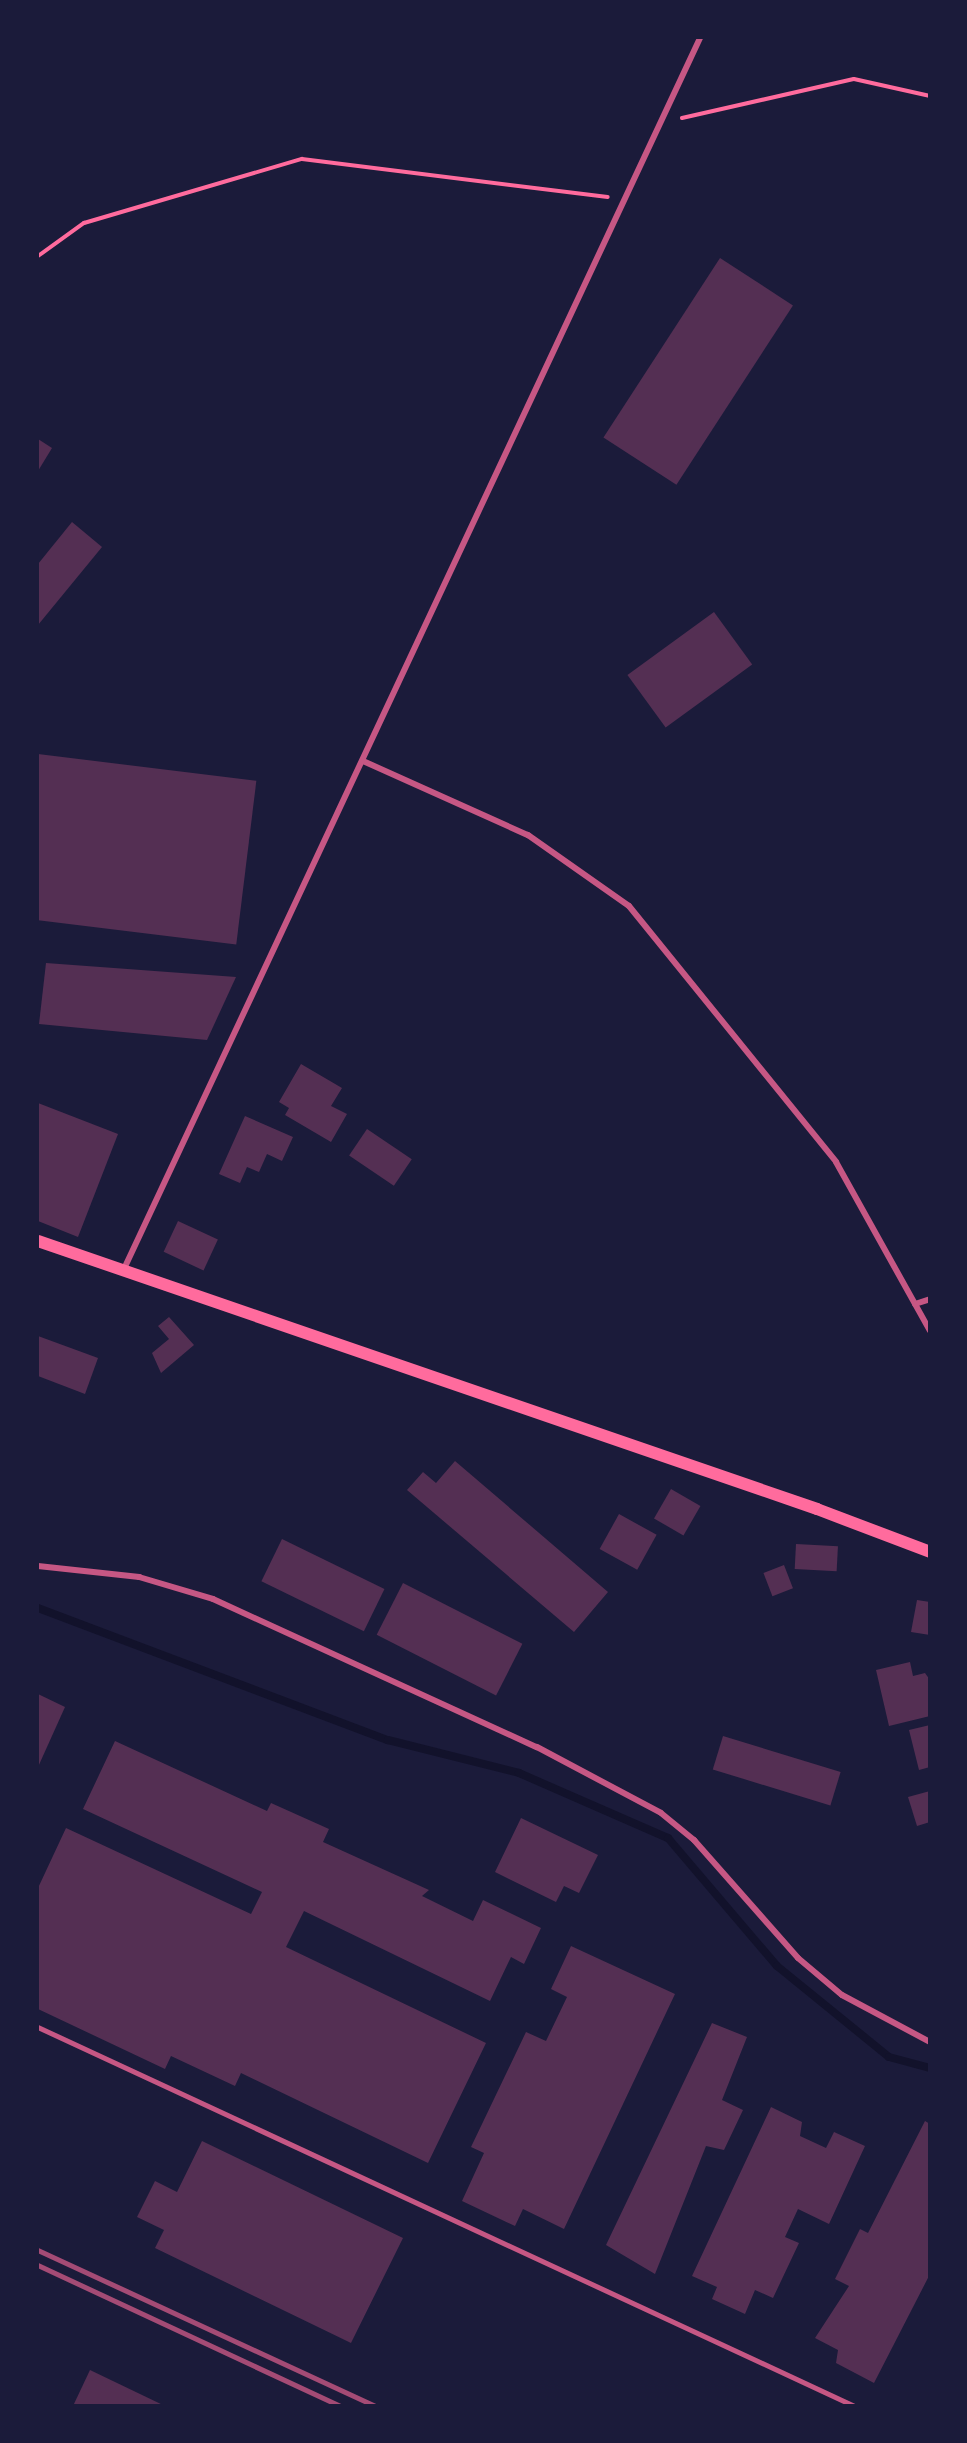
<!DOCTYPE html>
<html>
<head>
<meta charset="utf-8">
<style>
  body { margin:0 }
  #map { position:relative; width:967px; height:2443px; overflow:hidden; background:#1b1b3a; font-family:Overpass,sans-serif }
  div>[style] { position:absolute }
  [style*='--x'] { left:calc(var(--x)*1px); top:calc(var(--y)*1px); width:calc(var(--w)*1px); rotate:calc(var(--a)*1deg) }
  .stream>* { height:8px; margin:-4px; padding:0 4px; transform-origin:4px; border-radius:4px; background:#12122b }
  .building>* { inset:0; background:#542f53; transform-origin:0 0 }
  .path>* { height:4px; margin:-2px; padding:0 2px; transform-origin:2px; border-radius:2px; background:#ff6b9d }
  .service>* { height:4.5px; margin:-2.25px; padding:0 2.25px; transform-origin:2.25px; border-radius:2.25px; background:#c65784 }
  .minor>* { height:6px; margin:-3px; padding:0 3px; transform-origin:3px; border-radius:3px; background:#c65784 }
  .secondary>* { height:12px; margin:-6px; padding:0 6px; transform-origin:6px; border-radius:6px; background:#ff6b9d }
  .rail>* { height:4.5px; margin:-2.25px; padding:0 2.25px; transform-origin:2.25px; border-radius:2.25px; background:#a44b75 }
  span { translate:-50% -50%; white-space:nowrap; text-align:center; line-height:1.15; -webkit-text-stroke:5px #1b1b3a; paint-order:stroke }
  .frame { position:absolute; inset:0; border:39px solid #1b1b3a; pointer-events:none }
</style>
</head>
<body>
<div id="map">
  <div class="stream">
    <div style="--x:38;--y:1608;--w:374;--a:20.7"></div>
    <div style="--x:388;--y:1740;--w:135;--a:14.1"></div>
    <div style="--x:519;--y:1773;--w:163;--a:23.6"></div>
    <div style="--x:668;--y:1838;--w:168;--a:49.6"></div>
    <div style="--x:777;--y:1966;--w:144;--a:39.1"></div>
    <div style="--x:889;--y:2057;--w:42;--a:15"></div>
  </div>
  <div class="building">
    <div style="left:720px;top:258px;width:87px;height:214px;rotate:33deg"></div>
    <div style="clip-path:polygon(38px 439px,52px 448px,38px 471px)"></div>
    <div style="clip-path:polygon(72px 522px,102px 547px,38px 625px,38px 564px)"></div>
    <div style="left:714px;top:612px;width:65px;height:107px;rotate:54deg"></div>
    <div style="left:38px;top:754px;width:220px;height:165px;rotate:7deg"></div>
    <div style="clip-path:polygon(46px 963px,236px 977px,207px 1040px,39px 1024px)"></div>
    <div style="clip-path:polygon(301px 1064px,342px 1088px,331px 1106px,347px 1114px,331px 1142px,285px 1115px,289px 1108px,279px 1102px)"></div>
    <div style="clip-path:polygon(38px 1103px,118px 1134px,78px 1237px,38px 1221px)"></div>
    <div style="clip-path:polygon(245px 1116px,293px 1137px,282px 1161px,267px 1154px,259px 1172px,247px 1167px,240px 1183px,219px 1174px)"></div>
    <div style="left:367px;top:1129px;width:54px;height:32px;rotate:34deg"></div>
    <div style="left:178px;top:1221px;width:44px;height:34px;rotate:25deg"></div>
    <div style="clip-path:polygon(169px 1317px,194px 1345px,161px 1373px,152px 1353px,169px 1339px,158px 1326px)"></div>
    <div style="clip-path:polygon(38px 1336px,98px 1358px,85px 1394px,38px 1376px)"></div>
    <div style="clip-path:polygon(455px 1461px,608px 1592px,574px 1632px,407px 1490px,423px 1472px,436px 1483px)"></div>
    <div style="left:671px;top:1489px;width:34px;height:34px;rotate:30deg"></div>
    <div style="left:619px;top:1514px;width:43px;height:40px;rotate:29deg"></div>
    <div style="left:282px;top:1539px;width:114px;height:47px;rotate:26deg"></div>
    <div style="left:796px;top:1544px;width:42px;height:25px;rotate:3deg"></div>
    <div style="left:784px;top:1565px;width:25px;height:22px;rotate:69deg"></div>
    <div style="left:403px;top:1583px;width:134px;height:58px;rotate:27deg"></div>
    <div style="clip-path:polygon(917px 1600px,930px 1602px,930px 1635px,911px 1632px)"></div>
    <div style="clip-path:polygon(910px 1662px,913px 1676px,925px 1673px,930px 1680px,930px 1716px,889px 1726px,876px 1670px)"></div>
    <div style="clip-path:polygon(38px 1694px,65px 1707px,38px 1767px)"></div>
    <div style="clip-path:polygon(930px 1725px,930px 1767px,919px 1770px,909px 1730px)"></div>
    <div style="left:723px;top:1736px;width:123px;height:35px;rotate:17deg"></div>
    <div style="clip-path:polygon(115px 1741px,267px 1811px,271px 1803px,329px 1829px,323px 1842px,429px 1890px,422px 1896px,473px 1921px,483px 1900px,541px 1928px,524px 1964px,511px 1957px,490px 2001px,304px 1911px,286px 1947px,486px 2043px,428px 2163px,241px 2073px,235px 2086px,171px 2056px,165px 2069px,38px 2009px,38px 1888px,66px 1828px,251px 1914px,262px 1892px,83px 1809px)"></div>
    <div style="clip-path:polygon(930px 1791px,930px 1822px,917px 1826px,908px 1797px)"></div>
    <div style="clip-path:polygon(521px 1818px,598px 1855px,579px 1893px,564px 1886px,556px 1902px,495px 1872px)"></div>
    <div style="clip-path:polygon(571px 1946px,675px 1994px,564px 2229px,523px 2209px,515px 2226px,462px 2201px,484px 2153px,471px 2147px,526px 2032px,546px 2041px,567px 1997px,551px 1989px)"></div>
    <div style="clip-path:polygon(712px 2023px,747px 2037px,722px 2100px,743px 2110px,724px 2150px,706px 2146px,655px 2274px,606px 2245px)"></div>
    <div style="clip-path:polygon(771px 2107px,802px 2122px,800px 2136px,826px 2148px,834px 2132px,865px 2146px,829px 2224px,798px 2209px,785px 2237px,799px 2243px,773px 2298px,755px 2290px,745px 2314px,712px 2299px,717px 2287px,692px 2276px)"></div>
    <div style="clip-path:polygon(925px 2121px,930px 2124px,930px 2274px,874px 2383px,836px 2363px,838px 2350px,815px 2338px,849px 2286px,835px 2279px,860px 2229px,868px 2233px)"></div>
    <div style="clip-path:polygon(202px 2141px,403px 2238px,351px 2343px,155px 2248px,164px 2230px,137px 2217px,155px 2181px,177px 2192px)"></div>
    <div style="clip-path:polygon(90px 2370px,165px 2406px,73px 2406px)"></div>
  </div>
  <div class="path">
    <div style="--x:682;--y:118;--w:176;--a:-12.8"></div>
    <div style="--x:854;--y:79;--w:78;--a:12.6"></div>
    <div style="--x:38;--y:256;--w:57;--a:-35.7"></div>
    <div style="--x:84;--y:223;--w:227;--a:-16.4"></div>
    <div style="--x:302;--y:159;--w:308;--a:7.1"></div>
  </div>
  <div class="service">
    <div style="--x:38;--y:2027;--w:901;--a:24.89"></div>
  </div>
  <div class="minor">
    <div style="--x:363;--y:761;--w:181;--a:24.2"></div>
    <div style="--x:528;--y:835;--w:123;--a:35.1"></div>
    <div style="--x:629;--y:906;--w:329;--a:51"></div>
    <div style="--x:836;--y:1162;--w:193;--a:60.9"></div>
    <div style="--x:123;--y:1271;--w:1361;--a:-64.92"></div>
    <div style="--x:915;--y:1304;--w:16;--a:-18"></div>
    <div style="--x:38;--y:1566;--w:102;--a:6.2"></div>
    <div style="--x:139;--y:1577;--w:77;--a:16.6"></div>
    <div style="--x:213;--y:1599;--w:356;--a:24.6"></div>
    <div style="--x:537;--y:1747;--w:140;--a:28"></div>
    <div style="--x:661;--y:1813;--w:43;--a:39.3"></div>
    <div style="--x:694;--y:1840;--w:157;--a:48.6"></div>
    <div style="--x:798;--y:1958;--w:57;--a:40.1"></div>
    <div style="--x:842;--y:1995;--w:100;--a:28.1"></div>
  </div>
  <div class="secondary">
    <div style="--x:38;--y:1241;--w:824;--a:18.98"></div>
    <div style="--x:817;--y:1509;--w:121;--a:20.8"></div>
  </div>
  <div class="rail">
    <div style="--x:38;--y:2250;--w:372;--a:24.8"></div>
    <div style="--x:38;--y:2265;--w:334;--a:25"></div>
  </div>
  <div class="frame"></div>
</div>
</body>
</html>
